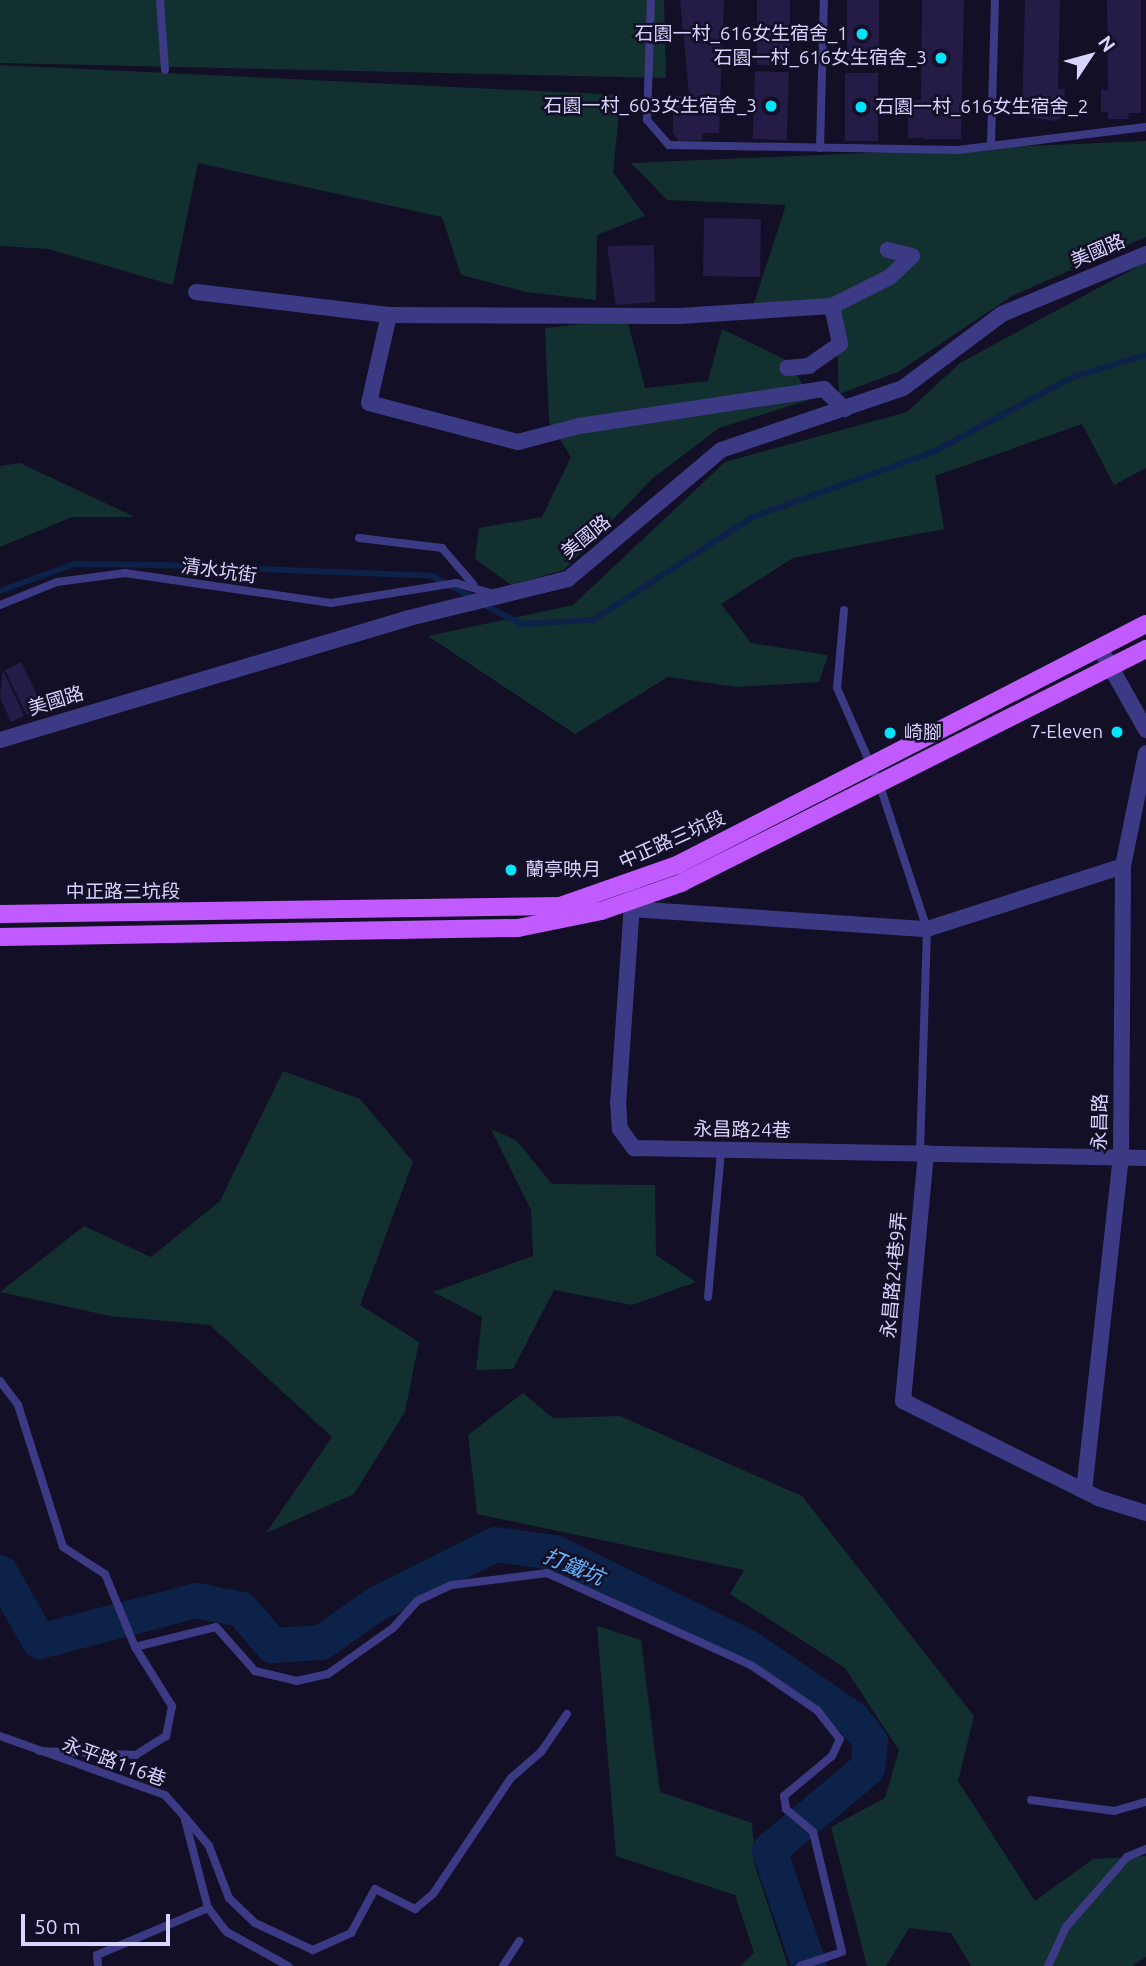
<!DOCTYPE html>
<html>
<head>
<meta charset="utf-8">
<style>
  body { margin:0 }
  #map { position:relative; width:1146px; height:1966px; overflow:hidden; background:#130f26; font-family:Ubuntu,"Noto Sans TC",sans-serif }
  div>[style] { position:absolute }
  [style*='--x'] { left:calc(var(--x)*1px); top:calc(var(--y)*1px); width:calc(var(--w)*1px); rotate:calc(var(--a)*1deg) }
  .green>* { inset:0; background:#12302f }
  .stream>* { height:6px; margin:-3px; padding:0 3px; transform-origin:3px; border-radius:3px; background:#0c2248 }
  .river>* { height:35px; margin:-17.5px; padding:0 17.5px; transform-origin:17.5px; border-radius:17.5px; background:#0c2248 }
  .building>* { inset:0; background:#241b47; transform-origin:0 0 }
  .service>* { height:8px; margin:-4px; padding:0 4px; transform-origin:4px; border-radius:4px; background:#3d3a85 }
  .minor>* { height:16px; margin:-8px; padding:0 8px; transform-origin:8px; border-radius:8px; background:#3d3a85 }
  .primary>* { height:18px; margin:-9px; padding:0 9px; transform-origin:9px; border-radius:9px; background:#c25bff }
  .dots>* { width:19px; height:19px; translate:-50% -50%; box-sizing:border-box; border:4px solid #130f26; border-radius:50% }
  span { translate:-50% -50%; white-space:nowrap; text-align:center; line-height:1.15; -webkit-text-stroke:5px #130f26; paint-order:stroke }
  .poi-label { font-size:19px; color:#d9d4ff }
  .right { translate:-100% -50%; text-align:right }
  .left { translate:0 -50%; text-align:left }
  .street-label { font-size:19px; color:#d9d4ff }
  .water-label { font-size:21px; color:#62b6ff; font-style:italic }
  .north { position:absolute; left:1055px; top:21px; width:70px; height:70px; -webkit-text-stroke:5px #130f26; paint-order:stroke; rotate:54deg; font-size:19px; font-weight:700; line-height:28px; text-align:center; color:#d9d4ff }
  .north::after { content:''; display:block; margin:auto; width:24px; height:32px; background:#d9d4ff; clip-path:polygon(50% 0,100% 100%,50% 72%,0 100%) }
  .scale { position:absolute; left:21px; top:1914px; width:149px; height:32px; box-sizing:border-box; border:4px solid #d9d4ff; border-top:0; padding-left:9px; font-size:21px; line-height:24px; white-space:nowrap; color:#d9d4ff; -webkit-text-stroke:5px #130f26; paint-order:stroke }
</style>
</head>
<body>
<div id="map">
  <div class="green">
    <div style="clip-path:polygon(0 0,664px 0,666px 78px,0 63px)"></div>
    <div style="clip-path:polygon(0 65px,621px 95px,613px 172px,645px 216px,597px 235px,596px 300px,526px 292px,461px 275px,442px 217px,198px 163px,173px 285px,48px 249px,0 246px)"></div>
    <div style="clip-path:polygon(1146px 141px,1146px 237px,1012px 296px,898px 372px,839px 394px,836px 314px,753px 306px,786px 205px,667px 200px,631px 163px)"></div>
    <div style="clip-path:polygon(1146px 262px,1146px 468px,1114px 485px,1082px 424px,935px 476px,944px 529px,793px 558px,721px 604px,751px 643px,828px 655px,819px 682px,737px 687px,668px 677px,575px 734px,428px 636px,573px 605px,725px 462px,907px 412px,960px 363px)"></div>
    <div style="clip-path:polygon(627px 319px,645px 388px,708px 381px,722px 329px,788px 361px,812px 399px,719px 428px,653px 478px,564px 570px,511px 585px,475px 559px,479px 528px,542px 517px,571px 457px,549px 422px,545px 328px)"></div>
    <div style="clip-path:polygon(20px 463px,135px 517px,72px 517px,0 547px,0 466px)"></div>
    <div style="clip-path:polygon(283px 1071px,360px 1099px,413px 1162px,360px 1305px,419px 1342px,405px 1412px,354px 1494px,266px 1533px,332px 1437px,210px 1325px,110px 1316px,0 1292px,84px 1226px,151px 1257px,220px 1201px)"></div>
    <div style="clip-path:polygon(491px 1129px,516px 1140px,552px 1184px,655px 1185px,656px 1255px,696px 1282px,632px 1305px,554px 1290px,513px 1369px,476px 1370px,482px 1317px,433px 1292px,533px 1256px,531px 1210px)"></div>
    <div style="clip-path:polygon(523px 1393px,553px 1418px,620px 1416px,802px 1496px,974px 1716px,958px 1781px,1035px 1901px,1093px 1859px,1146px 1856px,1146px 1957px,1132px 1966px,971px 1966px,951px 1933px,909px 1928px,886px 1966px,867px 1966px,831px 1827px,885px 1798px,899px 1750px,845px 1668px,730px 1594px,744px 1570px,477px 1514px,468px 1435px)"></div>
    <div style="clip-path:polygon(597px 1626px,641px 1640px,660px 1792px,752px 1823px,755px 1866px,788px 1966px,740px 1966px,754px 1953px,735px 1895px,616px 1856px)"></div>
  </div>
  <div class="stream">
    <div style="--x:0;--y:591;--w:79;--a:-20"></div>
    <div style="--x:74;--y:564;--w:89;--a:0.6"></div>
    <div style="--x:163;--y:565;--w:269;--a:2.3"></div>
    <div style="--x:432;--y:576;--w:47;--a:27.6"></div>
    <div style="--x:483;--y:604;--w:43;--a:27.8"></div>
    <div style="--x:521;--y:624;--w:72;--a:-3.2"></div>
    <div style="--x:593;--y:620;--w:190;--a:-32.8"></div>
    <div style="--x:753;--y:517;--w:191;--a:-19.9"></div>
    <div style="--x:933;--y:452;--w:159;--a:-28.2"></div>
    <div style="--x:1073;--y:377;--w:76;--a:-16.8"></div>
  </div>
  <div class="river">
    <div style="--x:0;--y:1572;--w:79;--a:60.5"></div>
    <div style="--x:39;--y:1641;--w:162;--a:-14.6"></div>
    <div style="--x:196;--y:1600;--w:46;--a:11.3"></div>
    <div style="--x:241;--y:1609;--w:48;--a:49.3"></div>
    <div style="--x:272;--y:1645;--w:49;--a:-3.5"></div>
    <div style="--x:321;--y:1642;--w:66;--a:-35.1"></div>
    <div style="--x:375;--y:1604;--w:134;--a:-26.6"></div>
    <div style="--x:495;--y:1544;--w:60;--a:7.7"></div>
    <div style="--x:554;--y:1552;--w:212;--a:26"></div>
    <div style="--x:745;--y:1645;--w:130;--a:34.3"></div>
    <div style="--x:852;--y:1718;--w:29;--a:52"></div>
    <div style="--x:870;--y:1741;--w:27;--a:96"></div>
    <div style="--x:867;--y:1768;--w:128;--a:140.1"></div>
    <div style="--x:769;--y:1850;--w:123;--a:71"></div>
  </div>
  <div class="building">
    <div style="clip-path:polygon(680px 0,724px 0,719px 133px,702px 133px,702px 140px,679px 141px,673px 133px,673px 96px,689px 95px)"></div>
    <div style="left:757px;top:0;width:33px;height:65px"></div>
    <div style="left:847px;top:0;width:32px;height:67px"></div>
    <div style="clip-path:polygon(922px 0,964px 0,961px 139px,924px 139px,923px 132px,923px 138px,908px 138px,908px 100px,921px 100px)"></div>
    <div style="clip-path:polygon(1025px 0,1060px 0,1058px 89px,1065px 89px,1064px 116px,1055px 121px,1022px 116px)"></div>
    <div style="clip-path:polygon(1107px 0,1141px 0,1141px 113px,1128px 113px,1129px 119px,1108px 119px,1108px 112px,1101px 112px,1101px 90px,1108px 90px)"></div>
    <div style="left:755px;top:71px;width:34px;height:68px;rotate:2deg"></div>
    <div style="left:845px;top:73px;width:33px;height:68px"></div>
    <div style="left:761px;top:219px;width:58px;height:57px;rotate:91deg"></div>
    <div style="clip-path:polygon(654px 245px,655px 302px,616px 305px,607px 246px)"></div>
    <div style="left:21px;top:662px;width:51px;height:18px;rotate:64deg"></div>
    <div style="clip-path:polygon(3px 670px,24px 716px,11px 722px,0 698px)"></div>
  </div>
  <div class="service">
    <div style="--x:160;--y:0;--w:70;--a:85.9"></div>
    <div style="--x:651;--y:0;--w:120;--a:91.9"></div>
    <div style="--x:647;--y:120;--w:33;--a:49"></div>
    <div style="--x:669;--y:145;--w:289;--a:1"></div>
    <div style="--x:958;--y:150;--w:189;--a:-7"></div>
    <div style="--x:991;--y:144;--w:144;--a:-88.4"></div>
    <div style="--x:820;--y:148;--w:148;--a:-88.5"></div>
    <div style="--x:359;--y:538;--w:84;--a:6.9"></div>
    <div style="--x:442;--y:548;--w:48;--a:49.3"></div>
    <div style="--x:0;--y:605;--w:61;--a:-22"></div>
    <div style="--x:57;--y:582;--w:69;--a:-7.5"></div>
    <div style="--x:125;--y:573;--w:208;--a:8.3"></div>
    <div style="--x:331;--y:603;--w:127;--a:-9.1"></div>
    <div style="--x:456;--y:583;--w:43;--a:16.3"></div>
    <div style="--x:844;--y:610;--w:78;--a:95.1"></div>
    <div style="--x:837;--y:688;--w:107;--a:66.3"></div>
    <div style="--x:880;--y:786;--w:151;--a:71.8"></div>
    <div style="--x:927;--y:929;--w:224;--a:91.8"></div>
    <div style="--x:708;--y:1297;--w:147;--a:-84.9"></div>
    <div style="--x:0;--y:1381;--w:30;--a:53"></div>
    <div style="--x:18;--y:1405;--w:149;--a:72.4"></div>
    <div style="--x:63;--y:1547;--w:50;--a:32.7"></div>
    <div style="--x:105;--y:1574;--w:79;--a:67.7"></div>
    <div style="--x:135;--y:1647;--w:70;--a:57.9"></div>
    <div style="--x:172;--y:1706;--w:31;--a:101"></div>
    <div style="--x:166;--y:1736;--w:36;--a:148"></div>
    <div style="--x:136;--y:1755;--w:97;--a:-177.6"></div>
    <div style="--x:135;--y:1647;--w:83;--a:-13.9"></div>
    <div style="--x:216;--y:1627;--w:59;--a:48.4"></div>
    <div style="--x:255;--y:1671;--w:43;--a:13.4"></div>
    <div style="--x:297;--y:1681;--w:32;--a:-13"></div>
    <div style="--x:328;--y:1674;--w:80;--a:-35.3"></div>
    <div style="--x:393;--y:1628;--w:36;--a:-48"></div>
    <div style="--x:417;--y:1601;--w:38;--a:-25"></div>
    <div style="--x:452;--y:1585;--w:96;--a:-7.2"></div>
    <div style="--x:547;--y:1573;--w:224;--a:24.3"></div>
    <div style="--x:751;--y:1665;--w:80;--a:34.3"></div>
    <div style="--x:817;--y:1710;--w:37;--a:52"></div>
    <div style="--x:840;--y:1739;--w:19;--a:115"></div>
    <div style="--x:832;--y:1756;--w:62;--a:140.2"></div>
    <div style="--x:784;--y:1796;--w:13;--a:81"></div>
    <div style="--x:786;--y:1809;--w:35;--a:40"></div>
    <div style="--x:813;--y:1832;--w:123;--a:76.4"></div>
    <div style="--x:842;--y:1952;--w:44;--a:161.6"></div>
    <div style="--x:0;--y:1736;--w:175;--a:19.7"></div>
    <div style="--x:165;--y:1795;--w:28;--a:48"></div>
    <div style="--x:184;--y:1816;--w:95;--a:75.4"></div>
    <div style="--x:208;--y:1908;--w:31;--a:52"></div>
    <div style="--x:227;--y:1932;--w:70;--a:29.1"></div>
    <div style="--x:1031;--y:1800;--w:84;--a:7.5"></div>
    <div style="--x:1114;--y:1811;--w:33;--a:-16"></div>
    <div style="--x:184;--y:1816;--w:39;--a:50"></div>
    <div style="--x:209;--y:1846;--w:56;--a:69"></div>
    <div style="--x:229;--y:1898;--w:36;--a:44"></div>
    <div style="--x:255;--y:1923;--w:64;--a:25"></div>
    <div style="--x:313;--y:1950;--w:42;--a:-24.1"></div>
    <div style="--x:351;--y:1933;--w:50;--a:-61.4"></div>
    <div style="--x:375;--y:1889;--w:45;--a:26.6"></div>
    <div style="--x:415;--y:1909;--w:23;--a:-40"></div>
    <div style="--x:433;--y:1894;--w:140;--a:-56.1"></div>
    <div style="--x:511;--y:1778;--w:40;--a:-41"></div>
    <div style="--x:541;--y:1752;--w:46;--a:-55.6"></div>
    <div style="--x:98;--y:1966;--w:11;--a:-95"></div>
    <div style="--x:97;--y:1955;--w:121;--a:-22.9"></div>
    <div style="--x:503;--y:1966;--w:30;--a:-57"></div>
    <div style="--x:1048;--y:1966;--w:43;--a:-65.2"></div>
    <div style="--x:1066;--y:1927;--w:93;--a:-48.9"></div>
    <div style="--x:1127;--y:1857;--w:21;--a:-23"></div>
  </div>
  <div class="minor">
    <div style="--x:196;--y:292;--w:194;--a:6.8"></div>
    <div style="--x:389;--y:315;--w:90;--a:102.8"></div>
    <div style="--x:369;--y:403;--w:154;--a:14.7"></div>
    <div style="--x:518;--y:442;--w:63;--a:-14.7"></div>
    <div style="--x:579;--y:426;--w:248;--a:-8.6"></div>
    <div style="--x:824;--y:389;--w:29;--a:44"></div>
    <div style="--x:832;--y:306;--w:65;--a:-26.6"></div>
    <div style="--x:890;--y:277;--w:30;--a:-44"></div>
    <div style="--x:912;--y:256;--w:25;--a:-166"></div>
    <div style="--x:389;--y:315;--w:291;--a:0.2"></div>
    <div style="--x:680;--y:316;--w:152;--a:-3.8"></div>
    <div style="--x:832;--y:306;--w:39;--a:78"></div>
    <div style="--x:840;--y:344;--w:38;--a:145"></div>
    <div style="--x:809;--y:366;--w:22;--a:175"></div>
    <div style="--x:1101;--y:650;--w:92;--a:60.6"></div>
    <div style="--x:0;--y:740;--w:427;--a:-16.6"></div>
    <div style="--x:409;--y:618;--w:164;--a:-13.8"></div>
    <div style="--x:568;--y:579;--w:200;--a:-40.1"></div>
    <div style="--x:721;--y:450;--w:192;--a:-18.8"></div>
    <div style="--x:903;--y:388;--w:124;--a:-36.8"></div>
    <div style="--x:1002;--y:314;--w:156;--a:-22.6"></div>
    <div style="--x:633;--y:890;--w:213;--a:94"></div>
    <div style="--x:618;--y:1102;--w:27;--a:86"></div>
    <div style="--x:620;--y:1129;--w:24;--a:54"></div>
    <div style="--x:634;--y:1148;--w:512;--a:1.12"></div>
    <div style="--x:631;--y:909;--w:297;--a:3.9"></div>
    <div style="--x:927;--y:929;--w:206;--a:-17.8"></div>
    <div style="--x:926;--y:1153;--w:249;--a:95.3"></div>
    <div style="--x:903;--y:1401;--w:218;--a:26.4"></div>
    <div style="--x:1098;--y:1498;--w:50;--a:17.4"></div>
    <div style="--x:1084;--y:1491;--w:336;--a:-83.7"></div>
    <div style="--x:1121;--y:1157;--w:291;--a:-89.6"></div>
    <div style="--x:1123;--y:866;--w:115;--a:-78.5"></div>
  </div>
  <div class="primary">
    <div style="--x:0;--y:914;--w:560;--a:-0.82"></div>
    <div style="--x:560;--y:906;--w:124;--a:-19.3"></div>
    <div style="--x:677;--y:865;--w:527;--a:-27.2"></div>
    <div style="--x:0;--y:937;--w:518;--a:-1"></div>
    <div style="--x:518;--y:928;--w:85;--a:-11.6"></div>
    <div style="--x:601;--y:911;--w:85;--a:-19.3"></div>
    <div style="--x:681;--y:883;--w:521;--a:-26.71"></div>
  </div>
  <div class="dots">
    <div style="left:862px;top:34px;background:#00e5ff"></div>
    <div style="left:941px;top:58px;background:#00e5ff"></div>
    <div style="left:771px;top:106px;background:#00e5ff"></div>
    <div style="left:861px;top:107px;background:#00e5ff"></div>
    <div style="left:1117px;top:732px;background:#00e5ff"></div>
    <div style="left:890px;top:733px;background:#00e5ff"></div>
    <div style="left:511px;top:870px;background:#00e5ff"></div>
  </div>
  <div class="poi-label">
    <span class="right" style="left:848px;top:34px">石園一村_616女生宿舍_1</span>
    <span class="right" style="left:927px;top:58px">石園一村_616女生宿舍_3</span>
    <span class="right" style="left:757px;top:106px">石園一村_603女生宿舍_3</span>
    <span class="left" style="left:875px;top:107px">石園一村_616女生宿舍_2</span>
    <span class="right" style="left:1103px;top:732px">7-Eleven</span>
    <span class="left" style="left:904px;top:733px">崎腳</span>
    <span class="left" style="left:525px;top:870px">蘭亭映月</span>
  </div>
  <div class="street-label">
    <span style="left:1098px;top:251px;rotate:-23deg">美國路</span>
    <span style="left:586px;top:537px;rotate:-39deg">美國路</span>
    <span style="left:219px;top:571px;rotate:8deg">清水坑街</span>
    <span style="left:56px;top:701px;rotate:-17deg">美國路</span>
    <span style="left:672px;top:840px;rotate:-24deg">中正路三坑段</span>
    <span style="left:123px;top:892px">中正路三坑段</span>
    <span style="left:1100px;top:1122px;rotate:-89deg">永昌路</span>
    <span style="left:742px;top:1130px;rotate:1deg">永昌路24巷</span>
    <span style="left:894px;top:1275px;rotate:-85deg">永昌路24巷9弄</span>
    <span style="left:114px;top:1762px;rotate:20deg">永平路116巷</span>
  </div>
  <div class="water-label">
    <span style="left:574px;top:1566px;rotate:22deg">打鐵坑</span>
  </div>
  <div class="north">N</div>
  <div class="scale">50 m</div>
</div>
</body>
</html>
